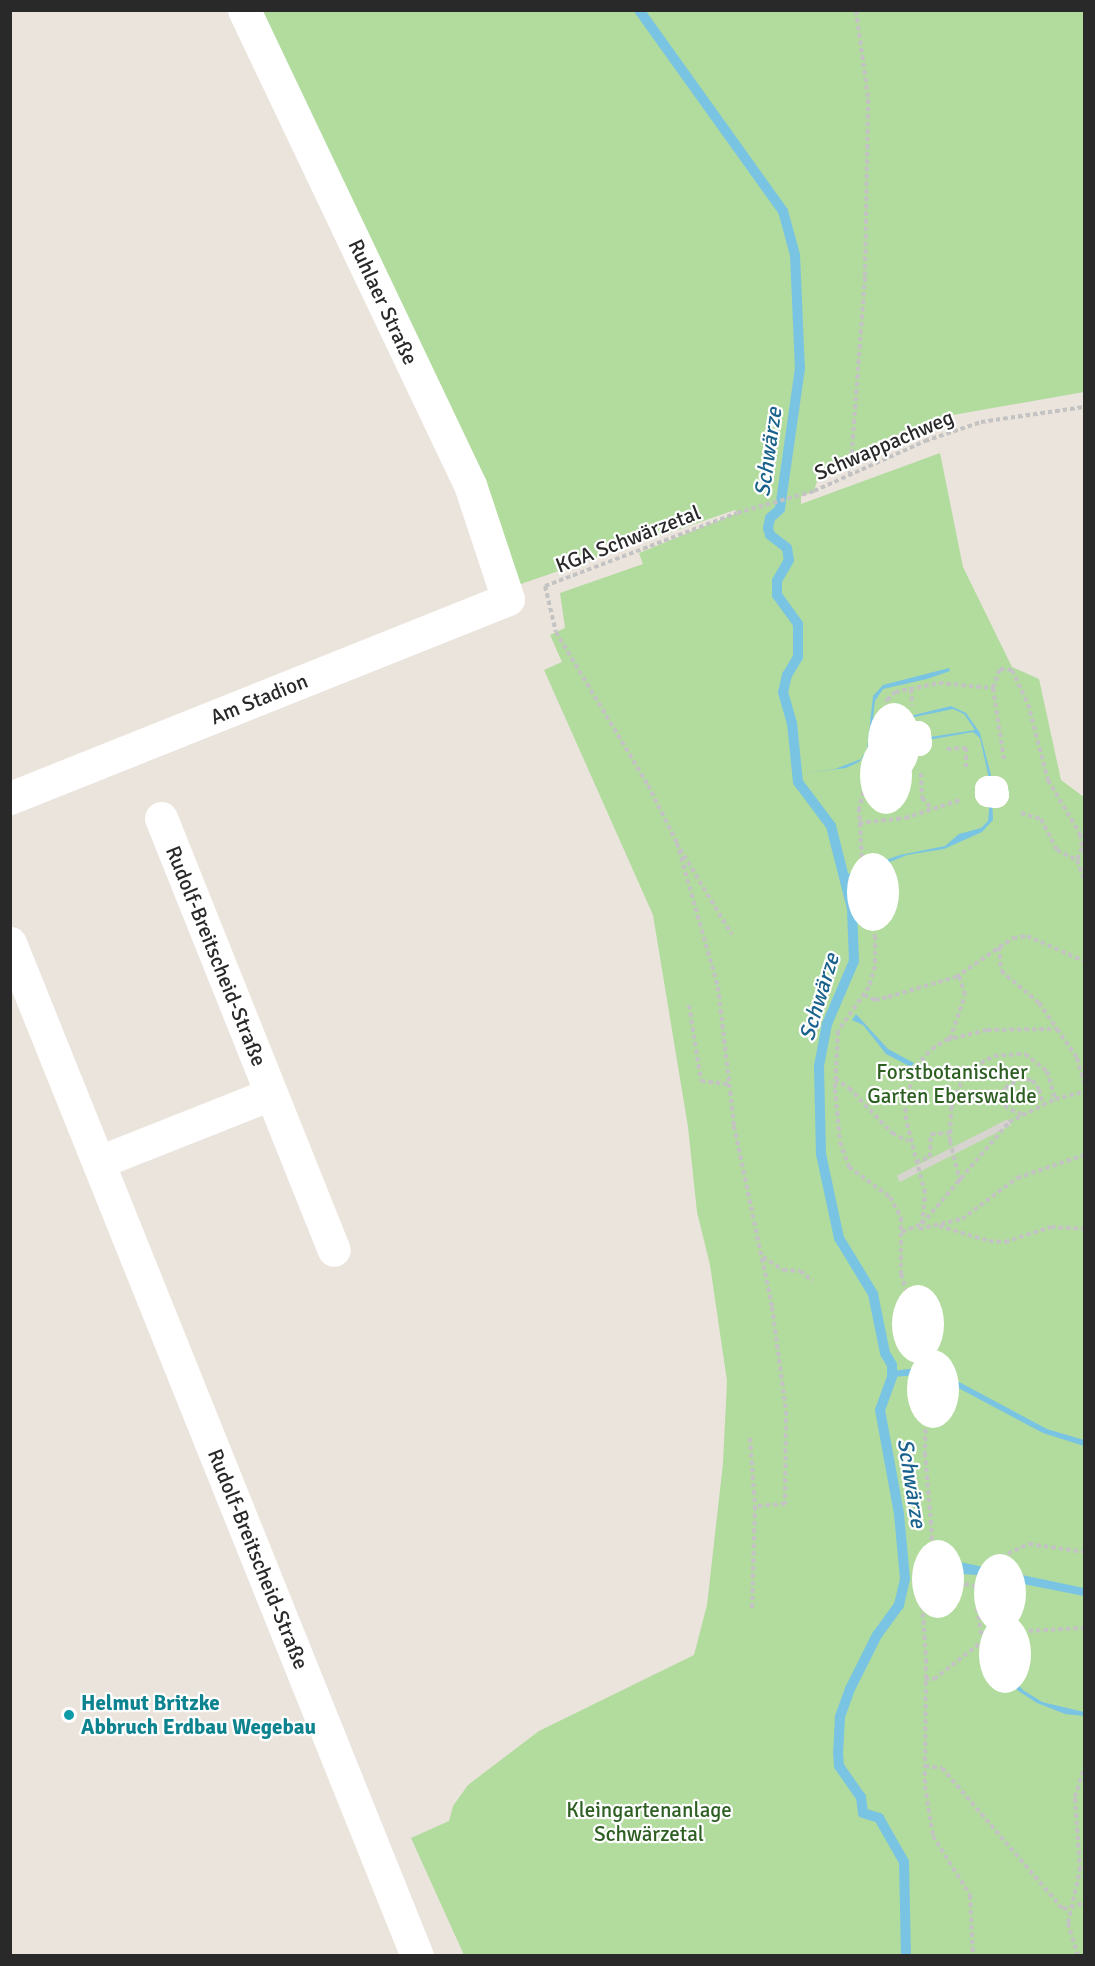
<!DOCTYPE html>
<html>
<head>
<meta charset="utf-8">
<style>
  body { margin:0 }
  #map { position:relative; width:1095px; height:1966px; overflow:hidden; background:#eae4dc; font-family:Signika,sans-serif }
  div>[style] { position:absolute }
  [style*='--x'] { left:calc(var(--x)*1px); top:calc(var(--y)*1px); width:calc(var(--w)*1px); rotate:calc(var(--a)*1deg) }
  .green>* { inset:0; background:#b2db9e }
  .plaza>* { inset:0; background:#d7d4cf; transform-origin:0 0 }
  .water>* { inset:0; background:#79c4e2 }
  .stream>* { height:10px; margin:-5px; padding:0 5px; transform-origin:5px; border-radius:5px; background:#79c4e2 }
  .path>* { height:4px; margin-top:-2px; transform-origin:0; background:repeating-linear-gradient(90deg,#c3c3c3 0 4.5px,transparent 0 7.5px) }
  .pedestrian>* { height:26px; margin:-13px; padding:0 13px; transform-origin:13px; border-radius:13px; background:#fff }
  .pedestrian>.ring { margin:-13px; padding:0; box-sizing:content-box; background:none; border:26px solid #fff; border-radius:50% }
  .minor>* { height:33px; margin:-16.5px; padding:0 16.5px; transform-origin:16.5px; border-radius:16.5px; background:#fff }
  .dots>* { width:16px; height:16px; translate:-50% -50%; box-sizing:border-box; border:3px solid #fff; border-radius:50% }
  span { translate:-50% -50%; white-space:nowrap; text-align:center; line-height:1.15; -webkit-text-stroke:4.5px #fff; paint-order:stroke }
  .street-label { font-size:21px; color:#292929 }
  .park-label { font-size:21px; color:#2c5f21 }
  .culture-label { font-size:21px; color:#0d838f; font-weight:700 }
  .left { translate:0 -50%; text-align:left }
  .water-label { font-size:22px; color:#1a628c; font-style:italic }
  .frame { position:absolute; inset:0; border:12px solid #292929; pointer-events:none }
</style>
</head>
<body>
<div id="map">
  <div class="green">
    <div style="clip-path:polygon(258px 11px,1084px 11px,1084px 392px,936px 418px,820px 472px,814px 491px,801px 496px,801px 504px,940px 453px,963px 567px,1012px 667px,1039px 679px,1061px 780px,1084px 797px,1084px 1955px,464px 1955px,411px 1838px,449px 1821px,453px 1806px,468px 1785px,539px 1731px,694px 1655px,707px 1605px,723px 1463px,727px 1381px,710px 1265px,697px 1212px,688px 1127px,653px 915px,544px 670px,562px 662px,550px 635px,565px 628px,560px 593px,643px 564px,639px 553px,737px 513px,735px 510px,518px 585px)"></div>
  </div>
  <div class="plaza">
    <div style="left:1008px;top:1119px;width:7px;height:125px;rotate:63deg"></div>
  </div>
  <div class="water">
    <div style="clip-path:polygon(evenodd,949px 668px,950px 671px,927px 679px,883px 689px,875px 701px,873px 718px,910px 716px,951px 706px,966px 713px,980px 733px,991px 775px,993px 820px,982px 832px,944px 849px,907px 855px,845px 880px,844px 876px,854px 871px,900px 855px,945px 846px,959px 834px,981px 828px,988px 821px,991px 788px,980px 738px,973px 732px,911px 743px,883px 754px,868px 752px,859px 762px,846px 768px,797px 774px,835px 769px,861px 759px,867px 750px,873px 696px,883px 685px,949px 668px,953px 709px,964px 714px,975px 730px,911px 740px,881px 752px,869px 750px,872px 720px,905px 719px,953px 709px)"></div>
    <div style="clip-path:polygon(856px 1014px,888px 1049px,914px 1063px,911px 1067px,886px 1054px,863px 1025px,852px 1020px)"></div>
    <div style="clip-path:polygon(916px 1368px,946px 1375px,1047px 1429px,1084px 1440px,1084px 1446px,1043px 1433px,932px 1374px,892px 1377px,893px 1371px)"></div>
    <div style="clip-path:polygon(936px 1557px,1084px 1588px,1084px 1596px,1018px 1583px,996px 1640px,1004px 1668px,1023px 1690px,1042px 1702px,1084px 1712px,1084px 1716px,1065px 1714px,1037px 1703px,1017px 1690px,1002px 1670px,994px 1641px,1009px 1606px,1013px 1583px,996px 1576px,960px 1574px,935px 1564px)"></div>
  </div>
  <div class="stream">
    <div style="--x:639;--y:10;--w:247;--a:54.4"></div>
    <div style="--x:783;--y:211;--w:46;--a:74.7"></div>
    <div style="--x:795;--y:255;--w:113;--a:87.5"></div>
    <div style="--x:800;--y:368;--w:142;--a:98.1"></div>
    <div style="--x:780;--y:509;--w:13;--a:138"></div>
    <div style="--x:770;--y:518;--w:10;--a:101"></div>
    <div style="--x:768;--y:528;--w:7;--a:74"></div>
    <div style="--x:770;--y:535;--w:21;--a:37"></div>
    <div style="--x:787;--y:548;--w:12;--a:81"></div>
    <div style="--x:789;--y:560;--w:24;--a:120"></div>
    <div style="--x:777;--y:581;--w:14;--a:90"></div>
    <div style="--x:777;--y:595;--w:36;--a:54"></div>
    <div style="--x:798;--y:624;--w:33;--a:90"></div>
    <div style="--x:798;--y:657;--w:21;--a:121"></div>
    <div style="--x:787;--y:675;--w:17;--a:103"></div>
    <div style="--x:783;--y:692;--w:32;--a:74"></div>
    <div style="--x:792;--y:723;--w:59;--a:84.2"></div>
    <div style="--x:798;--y:782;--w:55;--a:53.1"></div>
    <div style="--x:831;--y:826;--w:86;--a:75.8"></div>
    <div style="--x:852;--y:909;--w:52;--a:87.8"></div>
    <div style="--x:854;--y:961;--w:69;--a:113.2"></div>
    <div style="--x:827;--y:1024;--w:43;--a:100.8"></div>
    <div style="--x:819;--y:1066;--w:88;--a:88.7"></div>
    <div style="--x:821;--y:1154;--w:86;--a:77.9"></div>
    <div style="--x:839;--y:1238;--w:66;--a:58.7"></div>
    <div style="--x:873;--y:1294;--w:60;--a:78.5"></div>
    <div style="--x:885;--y:1353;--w:14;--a:60"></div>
    <div style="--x:892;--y:1365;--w:12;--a:90"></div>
    <div style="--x:892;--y:1377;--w:35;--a:110"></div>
    <div style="--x:880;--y:1410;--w:106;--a:79.6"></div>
    <div style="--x:899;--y:1514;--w:65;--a:84.7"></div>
    <div style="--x:905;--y:1579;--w:27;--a:103"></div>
    <div style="--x:899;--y:1605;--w:37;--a:126"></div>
    <div style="--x:877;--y:1635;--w:60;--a:116.6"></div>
    <div style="--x:850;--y:1689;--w:30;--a:110"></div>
    <div style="--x:840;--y:1717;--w:35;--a:93"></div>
    <div style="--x:838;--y:1752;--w:14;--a:86"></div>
    <div style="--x:839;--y:1766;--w:38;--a:55"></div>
    <div style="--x:861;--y:1797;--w:16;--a:83"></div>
    <div style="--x:863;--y:1813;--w:17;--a:17"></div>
    <div style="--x:879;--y:1818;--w:51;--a:60.4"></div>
    <div style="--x:904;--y:1862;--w:94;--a:88.8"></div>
  </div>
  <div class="path">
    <div style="--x:850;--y:476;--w:201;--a:-85.7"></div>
    <div style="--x:865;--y:276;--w:179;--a:-89"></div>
    <div style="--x:868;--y:97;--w:88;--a:-97.9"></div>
    <div style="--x:545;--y:586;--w:47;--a:76.6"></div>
    <div style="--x:556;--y:632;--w:179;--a:59"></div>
    <div style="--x:648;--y:785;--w:65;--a:63.4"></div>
    <div style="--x:677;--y:843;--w:150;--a:74.1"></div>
    <div style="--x:718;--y:987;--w:140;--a:83.4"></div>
    <div style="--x:734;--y:1126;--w:185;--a:78.1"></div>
    <div style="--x:772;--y:1307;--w:105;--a:82.3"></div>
    <div style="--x:786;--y:1411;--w:93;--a:90.6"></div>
    <div style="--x:785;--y:1504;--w:30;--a:176"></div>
    <div style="--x:755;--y:1506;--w:103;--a:91.7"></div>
    <div style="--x:545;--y:586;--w:205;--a:-20.8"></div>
    <div style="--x:737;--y:513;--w:80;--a:-15.9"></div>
    <div style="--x:814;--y:491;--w:122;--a:-24.2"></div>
    <div style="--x:925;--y:441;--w:59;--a:-18.7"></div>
    <div style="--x:981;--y:422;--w:104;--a:-8.3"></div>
    <div style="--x:993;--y:688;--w:73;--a:81.3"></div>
    <div style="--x:911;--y:689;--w:16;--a:86"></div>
    <div style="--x:882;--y:724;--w:25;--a:-78"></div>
    <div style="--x:887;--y:700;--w:11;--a:-45"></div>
    <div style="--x:895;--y:692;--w:45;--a:-11.6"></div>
    <div style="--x:939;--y:683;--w:54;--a:5.3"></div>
    <div style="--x:993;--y:688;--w:20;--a:-70"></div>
    <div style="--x:1000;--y:669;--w:12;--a:5"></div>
    <div style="--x:1012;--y:670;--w:38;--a:65"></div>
    <div style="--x:1028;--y:704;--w:79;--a:75.3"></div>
    <div style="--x:1048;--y:780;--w:63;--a:59.3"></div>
    <div style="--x:1080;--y:834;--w:14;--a:82"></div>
    <div style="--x:1082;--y:848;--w:13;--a:113"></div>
    <div style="--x:880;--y:734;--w:77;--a:105.8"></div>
    <div style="--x:859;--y:808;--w:52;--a:86.7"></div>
    <div style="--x:862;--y:860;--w:77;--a:80.3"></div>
    <div style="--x:875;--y:936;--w:30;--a:90"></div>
    <div style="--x:875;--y:966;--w:22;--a:106"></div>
    <div style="--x:869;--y:987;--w:54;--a:125.2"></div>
    <div style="--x:838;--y:1031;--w:58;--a:93"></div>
    <div style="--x:835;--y:1089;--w:53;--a:84.6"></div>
    <div style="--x:840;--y:1142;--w:27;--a:70"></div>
    <div style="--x:849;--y:1167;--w:51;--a:36.2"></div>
    <div style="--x:890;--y:1197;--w:24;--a:62"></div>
    <div style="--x:901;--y:1218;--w:56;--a:90"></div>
    <div style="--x:901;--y:1274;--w:84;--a:72"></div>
    <div style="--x:927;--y:1354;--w:99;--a:91.2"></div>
    <div style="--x:925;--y:1453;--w:83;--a:85.2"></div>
    <div style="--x:932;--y:1536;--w:63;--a:99.2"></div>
    <div style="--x:922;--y:1598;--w:61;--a:86.2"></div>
    <div style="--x:926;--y:1659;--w:127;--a:90.5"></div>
    <div style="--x:925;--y:1786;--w:51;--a:80.9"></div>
    <div style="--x:933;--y:1836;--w:70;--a:57.9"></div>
    <div style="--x:970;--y:1895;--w:61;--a:87.2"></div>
    <div style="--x:947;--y:749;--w:19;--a:-3"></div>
    <div style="--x:966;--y:748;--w:20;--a:90"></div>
    <div style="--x:921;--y:773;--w:25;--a:88"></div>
    <div style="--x:922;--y:798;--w:12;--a:48"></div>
    <div style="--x:1021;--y:813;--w:21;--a:17"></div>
    <div style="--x:1041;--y:819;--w:35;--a:63"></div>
    <div style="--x:1057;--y:850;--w:22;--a:27"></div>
    <div style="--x:1077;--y:860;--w:19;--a:69"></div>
    <div style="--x:859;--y:823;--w:46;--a:-6.2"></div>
    <div style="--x:905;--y:818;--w:58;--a:-18.1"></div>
    <div style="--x:680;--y:849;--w:100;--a:58.8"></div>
    <div style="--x:999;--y:947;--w:24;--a:85"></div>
    <div style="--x:1001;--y:971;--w:50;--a:40.1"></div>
    <div style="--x:1039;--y:1003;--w:32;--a:55"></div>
    <div style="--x:864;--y:995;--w:12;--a:24"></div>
    <div style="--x:875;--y:1000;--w:13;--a:-13"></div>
    <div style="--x:888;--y:997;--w:71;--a:-16.4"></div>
    <div style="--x:956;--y:977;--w:69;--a:-34.4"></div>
    <div style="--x:1013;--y:938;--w:14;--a:-8"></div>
    <div style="--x:1027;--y:936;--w:62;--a:23.7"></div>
    <div style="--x:689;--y:1005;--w:77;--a:81"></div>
    <div style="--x:701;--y:1081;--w:28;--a:6"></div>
    <div style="--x:950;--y:1039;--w:46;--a:-71.2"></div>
    <div style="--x:965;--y:995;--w:21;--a:-107"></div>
    <div style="--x:835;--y:1079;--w:17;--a:33"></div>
    <div style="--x:849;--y:1088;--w:62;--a:46.3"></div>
    <div style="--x:892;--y:1133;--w:18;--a:27"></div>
    <div style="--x:1022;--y:1114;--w:16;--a:-158"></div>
    <div style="--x:1007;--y:1108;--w:10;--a:-114"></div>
    <div style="--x:1003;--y:1099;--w:11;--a:-80"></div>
    <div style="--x:1005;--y:1088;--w:17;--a:-33"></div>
    <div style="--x:1019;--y:1079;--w:13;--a:4"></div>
    <div style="--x:1032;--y:1080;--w:11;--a:52"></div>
    <div style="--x:1039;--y:1089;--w:16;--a:76"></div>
    <div style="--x:916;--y:1162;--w:15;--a:-20"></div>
    <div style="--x:930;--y:1157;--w:23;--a:-88"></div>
    <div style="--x:931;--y:1134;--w:19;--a:-3"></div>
    <div style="--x:960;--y:1182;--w:42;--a:-103.7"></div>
    <div style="--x:950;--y:1141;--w:33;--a:-88"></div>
    <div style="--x:951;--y:1108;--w:29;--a:-68"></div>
    <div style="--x:962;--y:1081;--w:18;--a:-49"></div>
    <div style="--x:974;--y:1067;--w:23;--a:-29"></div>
    <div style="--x:994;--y:1056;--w:31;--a:-4"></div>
    <div style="--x:1025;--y:1054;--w:28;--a:38"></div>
    <div style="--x:1047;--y:1071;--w:29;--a:74"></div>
    <div style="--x:922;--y:1224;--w:31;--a:-84"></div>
    <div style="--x:925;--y:1193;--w:75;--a:-104.6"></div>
    <div style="--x:906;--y:1120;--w:17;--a:-93"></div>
    <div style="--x:905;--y:1103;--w:39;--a:-73"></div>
    <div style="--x:916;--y:1066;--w:23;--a:-47"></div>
    <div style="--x:932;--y:1049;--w:17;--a:-33"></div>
    <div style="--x:946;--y:1040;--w:42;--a:-13.7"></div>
    <div style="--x:987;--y:1030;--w:70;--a:-0.8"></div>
    <div style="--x:1057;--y:1029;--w:35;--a:55"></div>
    <div style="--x:1077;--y:1058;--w:26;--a:74"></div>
    <div style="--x:939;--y:1226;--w:52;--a:16.7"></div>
    <div style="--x:989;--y:1241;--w:16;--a:4"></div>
    <div style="--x:1005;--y:1242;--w:48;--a:-18.1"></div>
    <div style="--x:1051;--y:1227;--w:33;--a:3"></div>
    <div style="--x:919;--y:1229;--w:44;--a:-13.1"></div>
    <div style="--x:962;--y:1219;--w:69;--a:-36.7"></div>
    <div style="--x:1017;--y:1178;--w:71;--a:-18.9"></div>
    <div style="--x:902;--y:1232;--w:22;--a:-22"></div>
    <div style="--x:922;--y:1224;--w:134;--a:-49.5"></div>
    <div style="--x:1009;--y:1122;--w:51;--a:-26.6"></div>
    <div style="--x:1055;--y:1099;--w:30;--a:-14"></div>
    <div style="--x:763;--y:1257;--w:24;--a:33"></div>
    <div style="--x:783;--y:1270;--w:17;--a:3"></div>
    <div style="--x:800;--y:1271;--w:16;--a:38"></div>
    <div style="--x:750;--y:1438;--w:68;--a:85.8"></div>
    <div style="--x:928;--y:1575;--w:56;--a:13.5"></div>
    <div style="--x:982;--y:1588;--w:21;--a:104"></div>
    <div style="--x:977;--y:1608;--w:34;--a:80"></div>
    <div style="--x:982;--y:1588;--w:36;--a:-58"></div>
    <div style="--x:1001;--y:1557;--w:31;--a:-25"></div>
    <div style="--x:1029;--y:1544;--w:56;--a:8.3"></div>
    <div style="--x:925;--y:1679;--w:9;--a:0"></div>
    <div style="--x:934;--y:1679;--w:62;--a:-37.8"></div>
    <div style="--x:983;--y:1641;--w:25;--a:-21"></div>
    <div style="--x:1006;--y:1632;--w:78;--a:-2.9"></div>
    <div style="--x:925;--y:1766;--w:17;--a:7"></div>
    <div style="--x:942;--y:1768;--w:186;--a:49.4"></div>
    <div style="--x:1063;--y:1909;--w:22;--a:-16"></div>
    <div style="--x:1078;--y:1956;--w:34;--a:-107"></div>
    <div style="--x:1068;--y:1923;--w:54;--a:-77.2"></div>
    <div style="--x:1080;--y:1870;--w:73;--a:-93.9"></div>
    <div style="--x:1075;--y:1797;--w:30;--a:-73"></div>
  </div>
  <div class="pedestrian">
    <div class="ring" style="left:880.5px;top:715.5px;width:-19px;height:-19px"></div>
    <div style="--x:913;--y:734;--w:5;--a:0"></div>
    <div style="--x:918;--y:734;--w:9;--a:84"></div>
    <div style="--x:919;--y:743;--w:5;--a:-169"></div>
    <div style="--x:914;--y:742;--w:8;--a:-97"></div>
    <div class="ring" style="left:872.5px;top:748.5px;width:-19px;height:-19px"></div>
    <div style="--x:988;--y:789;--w:7;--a:0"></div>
    <div style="--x:995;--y:789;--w:6;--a:81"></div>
    <div style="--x:996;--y:795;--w:8;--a:-173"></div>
    <div style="--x:988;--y:794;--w:5;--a:-90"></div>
    <div class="ring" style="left:860px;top:866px;width:-18px;height:-18px"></div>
    <div class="ring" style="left:905px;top:1298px;width:-18px;height:-18px"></div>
    <div class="ring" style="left:920px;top:1363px;width:-12px;height:-12px"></div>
    <div class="ring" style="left:925px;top:1553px;width:-14px;height:-14px"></div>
    <div class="ring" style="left:987px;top:1567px;width:-14px;height:-14px"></div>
    <div class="ring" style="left:992px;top:1628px;width:-12px;height:-12px"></div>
  </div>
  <div class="minor">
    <div style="--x:10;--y:798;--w:536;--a:-21.78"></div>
    <div style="--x:508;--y:599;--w:120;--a:-108.4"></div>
    <div style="--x:470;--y:485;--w:526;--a:-115.44"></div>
    <div style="--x:161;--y:818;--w:465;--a:68.2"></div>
    <div style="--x:10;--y:943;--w:1092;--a:68.11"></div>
    <div style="--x:99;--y:1162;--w:185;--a:-21.6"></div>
  </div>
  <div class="dots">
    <div style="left:69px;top:1715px;background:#0f9aa8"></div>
  </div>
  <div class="street-label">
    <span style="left:383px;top:302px;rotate:65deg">Ruhlaer Straße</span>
    <span style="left:884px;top:445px;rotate:-23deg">Schwappachweg</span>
    <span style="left:628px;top:539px;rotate:-21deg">KGA Schwärzetal</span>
    <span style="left:259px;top:699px;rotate:-22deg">Am Stadion</span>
    <span style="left:216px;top:956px;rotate:68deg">Rudolf-Breitscheid-Straße</span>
    <span style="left:258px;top:1559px;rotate:68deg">Rudolf-Breitscheid-Straße</span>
  </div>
  <div class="park-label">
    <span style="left:952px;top:1084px">Forstbotanischer<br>Garten Eberswalde</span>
    <span style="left:649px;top:1822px">Kleingartenanlage<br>Schwärzetal</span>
  </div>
  <div class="culture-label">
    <span class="left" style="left:81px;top:1715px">Helmut Britzke<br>Abbruch Erdbau Wegebau</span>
  </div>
  <div class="water-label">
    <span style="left:768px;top:452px;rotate:-82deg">Schwärze</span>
    <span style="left:819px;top:997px;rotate:-73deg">Schwärze</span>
    <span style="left:912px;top:1483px;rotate:81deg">Schwärze</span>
  </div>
  <div class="frame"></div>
</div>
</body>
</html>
